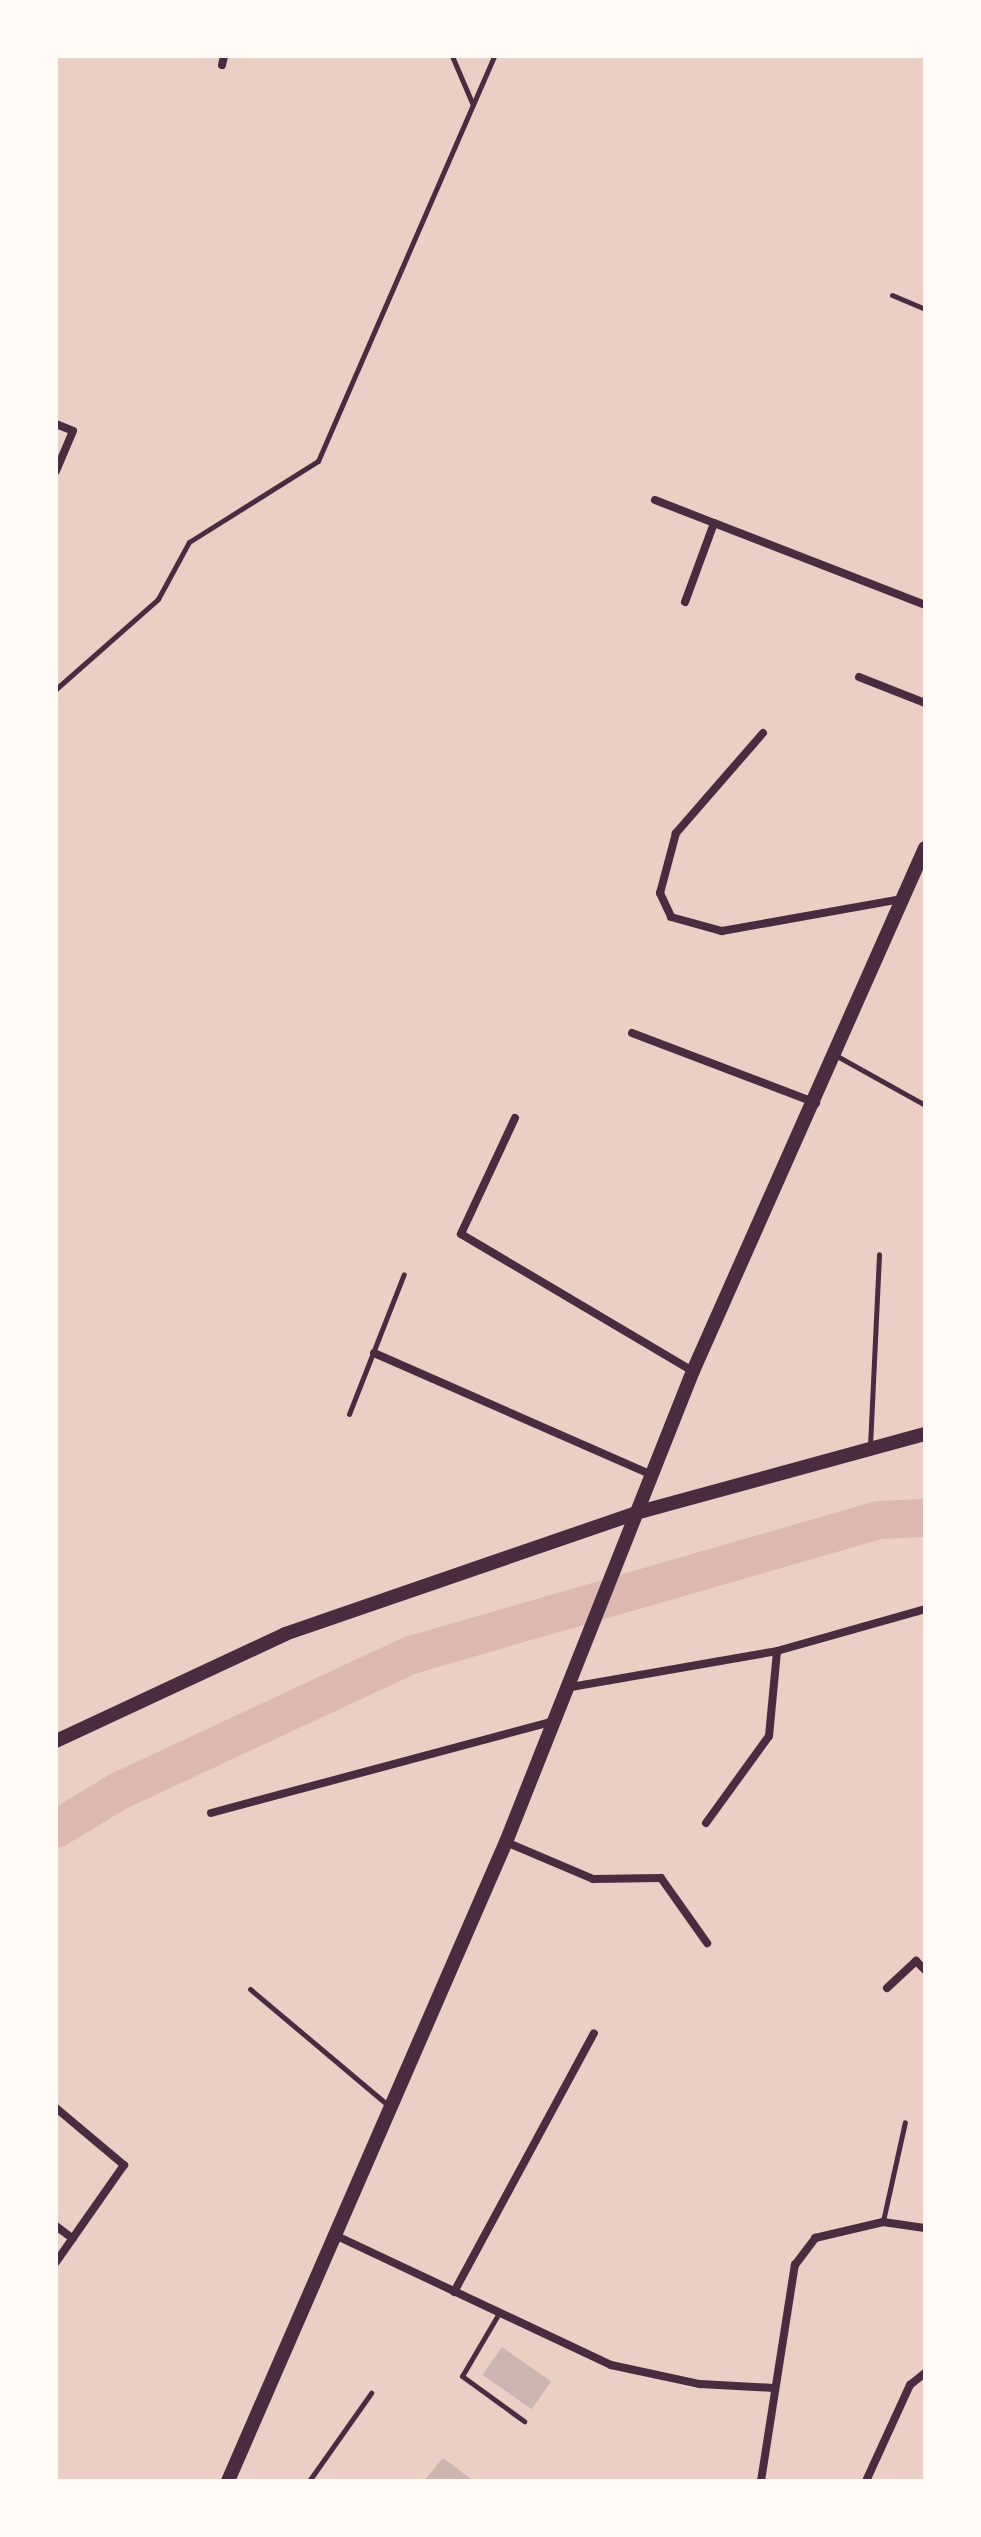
<!DOCTYPE html>
<html>
<head>
<meta charset="utf-8">
<style>
  body { margin:0 }
  #map { position:relative; width:981px; height:2537px; overflow:hidden; background:#f7e1d7; font-family:Figtree,sans-serif }
  div>[style] { position:absolute }
  [style*='--x'] { left:calc(var(--x)*1px); top:calc(var(--y)*1px); width:calc(var(--w)*1px); rotate:calc(var(--a)*1deg) }
  .green>* { inset:0; background:#ebcfc5; transform-origin:0 0 }
  .river>* { height:38px; margin:-19px; padding:0 19px; transform-origin:19px; border-radius:19px; background:#dcb8b0 }
  .building>* { inset:0; background:#ccb4b1; transform-origin:0 0 }
  .service>* { height:5px; margin:-2.5px; padding:0 2.5px; transform-origin:2.5px; border-radius:2.5px; background:#4a2c40 }
  .minor>* { height:8px; margin:-4px; padding:0 4px; transform-origin:4px; border-radius:4px; background:#4a2c40 }
  .tertiary>* { height:14px; margin:-7px; padding:0 7px; transform-origin:7px; border-radius:7px; background:#4a2c40 }
  .secondary>* { height:14px; margin:-7px; padding:0 7px; transform-origin:7px; border-radius:7px; background:#4a2c40 }
  span { translate:-50% -50%; white-space:nowrap; text-align:center; line-height:1.15; -webkit-text-stroke:8px #fffaf5; paint-order:stroke }
  .frame { position:absolute; inset:0; border:58px solid #fffaf5; pointer-events:none }
</style>
</head>
<body>
<div id="map">
  <div class="green">
    <div style="left:56px;top:56px;width:869px;height:2425px"></div>
  </div>
  <div class="river">
    <div style="--x:56;--y:1829;--w:74;--a:-31.1"></div>
    <div style="--x:119;--y:1791;--w:322;--a:-25"></div>
    <div style="--x:411;--y:1655;--w:487;--a:-16.1"></div>
    <div style="--x:879;--y:1520;--w:46;--a:-2.5"></div>
  </div>
  <div class="building">
    <div style="left:502px;top:2347px;width:60px;height:34px;rotate:35deg"></div>
    <div style="clip-path:polygon(443px 2458px,474px 2481px,424px 2481px)"></div>
  </div>
  <div class="service">
    <div style="--x:452;--y:56;--w:53;--a:66.8"></div>
    <div style="--x:892;--y:295;--w:36;--a:23"></div>
    <div style="--x:56;--y:689;--w:136;--a:-41.4"></div>
    <div style="--x:158;--y:599;--w:65;--a:-61.5"></div>
    <div style="--x:189;--y:542;--w:152;--a:-32.1"></div>
    <div style="--x:318;--y:461;--w:442;--a:-66.5"></div>
    <div style="--x:837;--y:1056;--w:101;--a:29.1"></div>
    <div style="--x:349;--y:1414;--w:150;--a:-68.6"></div>
    <div style="--x:870;--y:1446;--w:192;--a:-87.3"></div>
    <div style="--x:250;--y:1989;--w:182;--a:40.1"></div>
    <div style="--x:883;--y:2221;--w:101;--a:-77.5"></div>
    <div style="--x:499;--y:2313;--w:73;--a:120.4"></div>
    <div style="--x:462;--y:2376;--w:77;--a:36"></div>
    <div style="--x:309;--y:2481;--w:108;--a:-54.8"></div>
  </div>
  <div class="minor">
    <div style="--x:222;--y:65;--w:9;--a:-77"></div>
    <div style="--x:56;--y:424;--w:18;--a:22"></div>
    <div style="--x:73;--y:431;--w:43;--a:113"></div>
    <div style="--x:655;--y:500;--w:63;--a:21.3"></div>
    <div style="--x:685;--y:602;--w:84;--a:-69.8"></div>
    <div style="--x:714;--y:523;--w:226;--a:21.2"></div>
    <div style="--x:859;--y:677;--w:71;--a:21.5"></div>
    <div style="--x:763;--y:733;--w:133;--a:131"></div>
    <div style="--x:676;--y:833;--w:62;--a:104.9"></div>
    <div style="--x:660;--y:893;--w:26;--a:65"></div>
    <div style="--x:671;--y:917;--w:53;--a:15.4"></div>
    <div style="--x:722;--y:931;--w:183;--a:-10.1"></div>
    <div style="--x:632;--y:1033;--w:197;--a:20.8"></div>
    <div style="--x:515;--y:1118;--w:128;--a:115"></div>
    <div style="--x:461;--y:1234;--w:269;--a:30.6"></div>
    <div style="--x:374;--y:1353;--w:304;--a:23.7"></div>
    <div style="--x:571;--y:1687;--w:209;--a:-9.9"></div>
    <div style="--x:777;--y:1651;--w:154;--a:-15.8"></div>
    <div style="--x:211;--y:1813;--w:356;--a:-15"></div>
    <div style="--x:706;--y:1823;--w:107;--a:-54.1"></div>
    <div style="--x:769;--y:1736;--w:85;--a:-84.6"></div>
    <div style="--x:506;--y:1842;--w:95;--a:23"></div>
    <div style="--x:593;--y:1879;--w:68;--a:-0.8"></div>
    <div style="--x:661;--y:1878;--w:80;--a:54.7"></div>
    <div style="--x:887;--y:1988;--w:40;--a:-43"></div>
    <div style="--x:916;--y:1961;--w:13;--a:45"></div>
    <div style="--x:56;--y:2108;--w:89;--a:40"></div>
    <div style="--x:124;--y:2165;--w:118;--a:125"></div>
    <div style="--x:56;--y:2226;--w:21;--a:37"></div>
    <div style="--x:339;--y:2237;--w:301;--a:25.2"></div>
    <div style="--x:611;--y:2365;--w:91;--a:12.1"></div>
    <div style="--x:700;--y:2384;--w:74;--a:3.1"></div>
    <div style="--x:454;--y:2292;--w:294;--a:-61.6"></div>
    <div style="--x:761;--y:2481;--w:219;--a:-81.1"></div>
    <div style="--x:795;--y:2265;--w:34;--a:-53"></div>
    <div style="--x:815;--y:2238;--w:70;--a:-13.2"></div>
    <div style="--x:883;--y:2222;--w:42;--a:8.1"></div>
    <div style="--x:866;--y:2481;--w:106;--a:-65.4"></div>
    <div style="--x:910;--y:2385;--w:19;--a:-39"></div>
  </div>
  <div class="tertiary">
    <div style="--x:56;--y:1741;--w:253;--a:-25"></div>
    <div style="--x:285;--y:1634;--w:379;--a:-19"></div>
    <div style="--x:643;--y:1511;--w:292;--a:-15.3"></div>
  </div>
  <div class="secondary">
    <div style="--x:228;--y:2481;--w:697;--a:-66.49"></div>
    <div style="--x:506;--y:1842;--w:507;--a:-68.35"></div>
    <div style="--x:693;--y:1371;--w:572;--a:-66.08"></div>
  </div>
  <div class="frame"></div>
</div>
</body>
</html>
